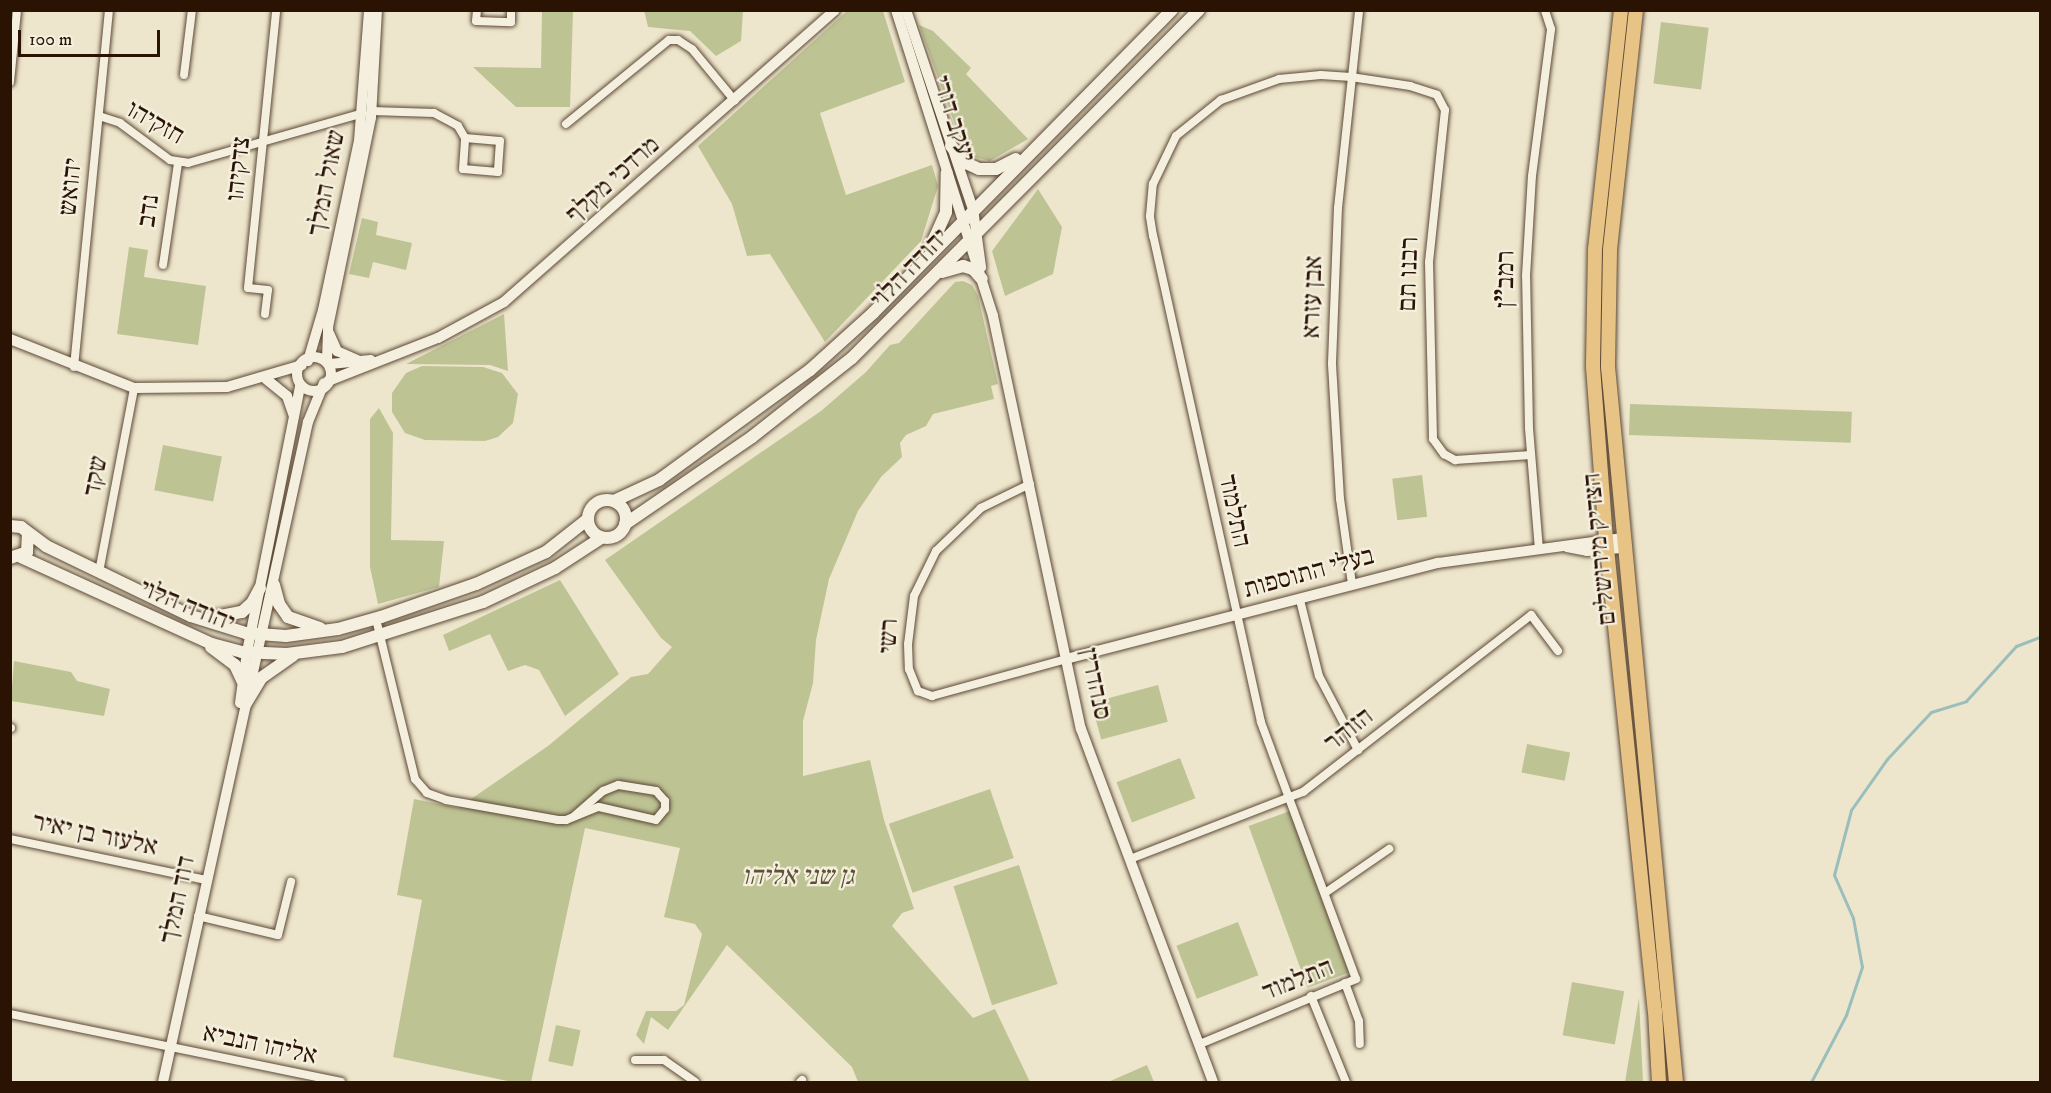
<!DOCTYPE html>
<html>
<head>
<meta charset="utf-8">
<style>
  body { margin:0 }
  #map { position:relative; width:2051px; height:1093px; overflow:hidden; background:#eee6cc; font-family:"IM FELL DW Pica","Frank Ruhl Libre",serif }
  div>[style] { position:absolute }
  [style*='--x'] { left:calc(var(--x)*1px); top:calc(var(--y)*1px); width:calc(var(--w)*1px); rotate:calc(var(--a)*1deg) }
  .green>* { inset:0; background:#bec394; transform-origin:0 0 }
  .stream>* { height:3px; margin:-1.5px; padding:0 1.5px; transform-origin:1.5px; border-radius:1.5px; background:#9abebb }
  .roads { filter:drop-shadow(0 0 2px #5c4836) drop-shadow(0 0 2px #5c4836) }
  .minor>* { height:8px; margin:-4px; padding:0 4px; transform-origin:4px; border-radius:4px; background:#f4efde }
  .tertiary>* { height:10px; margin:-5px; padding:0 5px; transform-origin:5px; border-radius:5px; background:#f4efde }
  .tertiary>.ring { margin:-5px; padding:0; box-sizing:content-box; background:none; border:10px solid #f4efde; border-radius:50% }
  .secondary>* { height:12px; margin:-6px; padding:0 6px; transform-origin:6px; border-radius:6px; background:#f4efde }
  .secondary>.ring { margin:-6px; padding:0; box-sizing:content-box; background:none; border:12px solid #f4efde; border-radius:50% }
  .primary>* { height:14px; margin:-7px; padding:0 7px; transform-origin:7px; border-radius:7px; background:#e7c386 }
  span { translate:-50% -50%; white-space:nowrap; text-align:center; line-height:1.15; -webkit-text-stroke:4.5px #f4efde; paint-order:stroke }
  .street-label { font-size:26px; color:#2b1304 }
  .park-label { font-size:26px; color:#5e5136; font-style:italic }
  .frame { position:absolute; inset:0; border:12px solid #2b1304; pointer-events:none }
  .scale { position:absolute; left:18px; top:30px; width:142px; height:27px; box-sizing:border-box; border:3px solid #2b1304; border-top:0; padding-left:8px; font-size:18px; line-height:21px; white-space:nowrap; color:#2b1304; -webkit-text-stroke:4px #f4efde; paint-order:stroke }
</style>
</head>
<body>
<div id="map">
  <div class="green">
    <div style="clip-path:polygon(644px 10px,743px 11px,741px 41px,716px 56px,690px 31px,648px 27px)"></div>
    <div style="clip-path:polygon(542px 11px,573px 11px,570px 107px,516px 107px,473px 67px,541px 68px)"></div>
    <div style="clip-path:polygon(847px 11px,883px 11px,905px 82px,820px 113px,846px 195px,932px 165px,938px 186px,921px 241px,825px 342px,770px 254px,747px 256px,732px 204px,698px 146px)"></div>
    <div style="left:1661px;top:22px;width:48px;height:62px;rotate:7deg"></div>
    <div style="clip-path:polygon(919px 25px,933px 31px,971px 68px,966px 74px,1028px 139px,990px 161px,966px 155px)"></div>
    <div style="clip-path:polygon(1038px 189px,1062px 227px,1053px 274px,1005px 296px,992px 251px)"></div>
    <div style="clip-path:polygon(362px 218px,378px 222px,376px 235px,412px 243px,406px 270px,373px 262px,369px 278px,349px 274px)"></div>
    <div style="clip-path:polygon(129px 247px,148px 250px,144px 277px,206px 286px,198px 345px,117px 334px)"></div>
    <div style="clip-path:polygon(963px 281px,972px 285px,978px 296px,998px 384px,991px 386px,994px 399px,933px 414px,926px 426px,906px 435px,900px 443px,902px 457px,881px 477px,858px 511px,829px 579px,816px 640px,813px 683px,803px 721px,803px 776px,870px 760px,884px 820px,914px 909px,902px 913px,892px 926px,973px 1018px,995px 1009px,1030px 1082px,858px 1082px,852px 1067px,727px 945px,668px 1030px,651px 1017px,644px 1044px,636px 1035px,646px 1011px,676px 1011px,684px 1005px,702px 934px,695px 924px,664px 917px,680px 848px,585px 828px,531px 1082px,513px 1082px,393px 1057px,422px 900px,397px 895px,414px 799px,458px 808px,548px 746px,631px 677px,648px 674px,672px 647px,661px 638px,605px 560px,821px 411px,866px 372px,890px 345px,899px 343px,955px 282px)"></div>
    <div style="clip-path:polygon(504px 314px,508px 371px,490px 365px,406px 364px)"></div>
    <div style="clip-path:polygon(422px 366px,483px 367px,502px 373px,518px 394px,513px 423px,498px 437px,485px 441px,425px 440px,405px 433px,392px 412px,392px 393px,406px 373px)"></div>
    <div style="left:1630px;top:404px;width:222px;height:31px;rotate:2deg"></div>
    <div style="clip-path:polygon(379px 408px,393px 433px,391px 540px,444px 541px,439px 587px,378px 604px,370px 567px,370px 419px)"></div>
    <div style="left:163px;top:445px;width:60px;height:46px;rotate:11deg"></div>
    <div style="left:1422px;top:475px;width:42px;height:30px;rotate:83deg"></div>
    <div style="clip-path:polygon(560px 580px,619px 674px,565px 716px,539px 670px,525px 665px,508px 671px,490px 634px,449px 651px,443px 635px)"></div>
    <div style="clip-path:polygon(14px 661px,71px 672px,77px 681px,110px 689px,104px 716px,11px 701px)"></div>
    <div style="left:1158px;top:685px;width:38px;height:69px;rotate:75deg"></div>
    <div style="left:1527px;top:744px;width:44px;height:29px;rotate:11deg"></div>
    <div style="left:1180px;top:758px;width:43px;height:68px;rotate:69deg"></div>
    <div style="left:990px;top:789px;width:73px;height:107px;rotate:71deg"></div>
    <div style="left:1290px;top:811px;width:172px;height:44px;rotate:70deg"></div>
    <div style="left:1019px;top:865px;width:125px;height:69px;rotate:72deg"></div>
    <div style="left:1238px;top:922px;width:57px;height:66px;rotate:69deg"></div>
    <div style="left:1572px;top:982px;width:53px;height:54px;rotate:10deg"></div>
    <div style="clip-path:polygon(1639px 998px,1643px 1082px,1625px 1082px)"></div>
    <div style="left:556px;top:1025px;width:25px;height:37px;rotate:12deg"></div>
    <div style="clip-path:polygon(1147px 1065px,1154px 1082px,1108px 1082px)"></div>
  </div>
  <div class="stream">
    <div style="--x:1811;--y:1082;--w:76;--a:-62.4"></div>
    <div style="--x:1846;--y:1015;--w:51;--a:-71.6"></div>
    <div style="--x:1862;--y:967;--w:50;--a:-100.4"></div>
    <div style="--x:1853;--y:918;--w:47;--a:-113.8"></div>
    <div style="--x:1834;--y:875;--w:67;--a:-75.3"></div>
    <div style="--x:1851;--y:810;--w:62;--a:-54.8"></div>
    <div style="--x:1887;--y:759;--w:64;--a:-46.9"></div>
    <div style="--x:1931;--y:712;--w:37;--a:-17"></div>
    <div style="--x:1966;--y:701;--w:74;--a:-47.7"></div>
    <div style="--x:2016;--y:646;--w:26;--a:-21"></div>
  </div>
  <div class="roads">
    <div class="minor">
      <div style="--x:477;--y:10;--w:11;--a:95"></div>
      <div style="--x:476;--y:21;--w:35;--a:2"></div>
      <div style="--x:511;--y:22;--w:12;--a:-90"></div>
      <div style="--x:184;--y:75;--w:65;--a:-83"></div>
      <div style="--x:10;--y:82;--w:72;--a:-84.4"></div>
      <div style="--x:372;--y:111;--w:62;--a:1.8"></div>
      <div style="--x:434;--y:113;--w:27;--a:28"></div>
      <div style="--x:458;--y:126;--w:14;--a:60"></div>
      <div style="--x:99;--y:116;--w:22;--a:18"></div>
      <div style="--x:120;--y:123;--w:62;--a:36.5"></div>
      <div style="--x:170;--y:160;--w:18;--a:9"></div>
      <div style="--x:188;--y:163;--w:182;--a:-15.9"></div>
      <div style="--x:566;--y:124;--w:133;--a:-39.2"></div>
      <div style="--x:669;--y:40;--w:9;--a:0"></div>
      <div style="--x:678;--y:40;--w:17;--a:33"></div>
      <div style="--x:692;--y:49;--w:67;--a:50.4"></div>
      <div style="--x:465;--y:138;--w:35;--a:5"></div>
      <div style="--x:500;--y:141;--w:31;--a:94"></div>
      <div style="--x:498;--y:172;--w:35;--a:-175"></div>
      <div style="--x:463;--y:169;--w:31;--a:-86"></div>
      <div style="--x:163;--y:265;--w:103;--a:-81.6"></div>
      <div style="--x:265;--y:314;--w:24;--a:-83"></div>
      <div style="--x:268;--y:290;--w:20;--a:-174"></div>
      <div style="--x:248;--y:288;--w:279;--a:-84.2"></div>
      <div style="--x:74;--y:367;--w:359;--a:-84.4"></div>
      <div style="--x:1030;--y:484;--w:55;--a:153.9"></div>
      <div style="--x:981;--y:508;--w:62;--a:136.3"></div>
      <div style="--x:936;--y:551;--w:50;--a:116.1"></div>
      <div style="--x:914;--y:596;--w:48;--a:97.1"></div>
      <div style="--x:908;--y:644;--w:25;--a:88"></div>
      <div style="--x:909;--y:669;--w:24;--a:68"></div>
      <div style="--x:918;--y:691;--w:15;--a:20"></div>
      <div style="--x:932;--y:696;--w:139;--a:-15.4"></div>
      <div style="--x:1539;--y:550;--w:122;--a:-94.7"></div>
      <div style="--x:1529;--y:428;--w:152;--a:-91.1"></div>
      <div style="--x:1526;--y:276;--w:100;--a:-86.6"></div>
      <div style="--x:1532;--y:176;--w:148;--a:-82.6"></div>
      <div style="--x:1551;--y:29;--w:20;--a:-108"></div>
      <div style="--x:99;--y:572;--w:187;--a:-79.2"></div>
      <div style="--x:1352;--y:584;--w:86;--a:-98"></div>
      <div style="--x:1340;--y:499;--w:136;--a:-93.4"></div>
      <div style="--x:1332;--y:363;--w:155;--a:-87.8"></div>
      <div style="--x:1338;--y:208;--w:199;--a:-83.9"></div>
      <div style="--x:1300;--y:600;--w:78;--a:76"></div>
      <div style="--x:1319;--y:676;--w:84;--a:62.2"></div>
      <div style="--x:376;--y:619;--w:165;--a:76.3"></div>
      <div style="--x:415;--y:779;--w:18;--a:49"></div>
      <div style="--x:427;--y:793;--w:20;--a:20"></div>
      <div style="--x:446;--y:800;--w:114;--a:10.1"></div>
      <div style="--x:558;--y:820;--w:8;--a:0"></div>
      <div style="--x:566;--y:820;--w:35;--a:-22"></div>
      <div style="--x:599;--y:807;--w:58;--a:12.8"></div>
      <div style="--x:656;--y:820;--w:14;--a:-51"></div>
      <div style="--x:665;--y:809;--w:8;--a:-90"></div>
      <div style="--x:665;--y:801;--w:13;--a:-132"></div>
      <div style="--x:656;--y:791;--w:38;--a:-171"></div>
      <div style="--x:618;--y:785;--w:16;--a:158"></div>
      <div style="--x:603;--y:791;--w:38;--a:139"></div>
      <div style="--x:10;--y:728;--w:1;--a:0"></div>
      <div style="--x:10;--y:839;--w:200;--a:11.8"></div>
      <div style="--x:1130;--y:859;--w:186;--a:-21.2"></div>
      <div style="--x:1303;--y:792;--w:289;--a:-37.8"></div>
      <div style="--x:1531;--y:615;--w:45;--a:53.1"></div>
      <div style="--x:1325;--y:893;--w:78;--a:-34.5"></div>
      <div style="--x:198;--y:916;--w:82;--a:13.4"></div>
      <div style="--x:278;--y:935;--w:55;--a:-76.2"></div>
      <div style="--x:1345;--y:983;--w:40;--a:69.8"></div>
      <div style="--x:1359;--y:1021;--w:23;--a:88"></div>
      <div style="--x:1311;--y:996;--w:93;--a:67.9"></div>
      <div style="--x:10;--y:1014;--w:338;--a:11.6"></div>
      <div style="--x:1200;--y:1044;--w:169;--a:-22.6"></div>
      <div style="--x:1356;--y:979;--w:274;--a:-110.3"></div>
      <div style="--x:1261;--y:722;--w:498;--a:-102.5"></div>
      <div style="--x:1153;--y:236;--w:20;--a:-99"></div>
      <div style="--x:1150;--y:216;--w:32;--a:-85"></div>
      <div style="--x:1153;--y:184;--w:53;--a:-64.4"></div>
      <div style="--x:1176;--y:136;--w:58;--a:-38.7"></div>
      <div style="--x:1221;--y:100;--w:62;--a:-19.9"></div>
      <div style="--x:1279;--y:79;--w:42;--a:-5.4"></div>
      <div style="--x:1321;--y:75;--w:30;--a:4"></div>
      <div style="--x:1351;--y:77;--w:60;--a:8.7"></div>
      <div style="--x:1410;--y:86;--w:28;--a:18"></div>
      <div style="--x:1437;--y:95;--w:17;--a:62"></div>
      <div style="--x:1445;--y:110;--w:153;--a:96"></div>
      <div style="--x:1429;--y:262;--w:177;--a:88.7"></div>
      <div style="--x:1433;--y:439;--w:19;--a:54"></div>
      <div style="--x:1444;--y:454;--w:13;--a:29"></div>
      <div style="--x:1455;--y:460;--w:76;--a:-3.8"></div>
      <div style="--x:635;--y:1060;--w:29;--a:0"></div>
      <div style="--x:664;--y:1060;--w:38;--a:35"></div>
      <div style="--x:800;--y:1082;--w:3;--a:-45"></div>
    </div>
    <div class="tertiary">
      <div style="--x:896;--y:10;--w:321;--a:72.4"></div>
      <div style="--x:993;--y:316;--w:422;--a:78"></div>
      <div style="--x:1081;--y:729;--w:377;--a:69.5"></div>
      <div style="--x:906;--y:10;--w:210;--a:71.4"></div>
      <div style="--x:973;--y:209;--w:59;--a:82.1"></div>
      <div style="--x:329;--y:333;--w:20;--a:66"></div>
      <div style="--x:337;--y:351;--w:24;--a:24"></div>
      <div style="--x:10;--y:339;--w:133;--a:21.6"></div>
      <div style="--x:134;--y:388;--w:93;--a:-0.6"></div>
      <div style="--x:227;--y:387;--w:78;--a:-16.3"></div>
      <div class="ring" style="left:297px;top:357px;width:24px;height:24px"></div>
      <div style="--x:327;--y:360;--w:33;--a:-88"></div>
      <div style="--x:328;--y:327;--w:214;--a:-78.4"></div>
      <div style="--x:371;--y:117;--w:107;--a:-86.8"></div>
      <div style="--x:308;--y:361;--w:53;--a:-73.6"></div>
      <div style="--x:323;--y:310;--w:173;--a:-78"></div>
      <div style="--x:359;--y:141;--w:131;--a:-85.6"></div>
      <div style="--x:330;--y:364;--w:41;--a:-5.6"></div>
      <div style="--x:266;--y:379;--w:27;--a:39"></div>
      <div style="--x:287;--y:396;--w:21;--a:71"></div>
      <div style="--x:328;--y:381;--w:118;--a:-21.4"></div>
      <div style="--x:438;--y:338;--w:75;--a:-28.6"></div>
      <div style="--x:504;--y:302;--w:441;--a:-41.4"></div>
      <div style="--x:1567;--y:547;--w:20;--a:11"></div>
      <div style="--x:1587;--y:551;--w:37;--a:-5"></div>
      <div style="--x:1066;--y:659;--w:384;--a:-14.5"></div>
      <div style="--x:1438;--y:563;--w:187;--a:-7.7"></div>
      <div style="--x:240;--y:703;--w:51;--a:-82.2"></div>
      <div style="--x:247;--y:652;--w:271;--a:-78.7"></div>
      <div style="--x:163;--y:1082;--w:676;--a:-77.61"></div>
      <div style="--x:308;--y:422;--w:42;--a:-67.7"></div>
    </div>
    <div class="secondary">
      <div style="--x:951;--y:146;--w:23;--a:49"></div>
      <div style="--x:966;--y:163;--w:14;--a:25"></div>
      <div style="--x:979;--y:169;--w:17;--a:0"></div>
      <div style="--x:996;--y:169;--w:22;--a:-27"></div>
      <div style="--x:931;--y:246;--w:37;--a:-66"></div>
      <div style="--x:946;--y:212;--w:39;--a:-89"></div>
      <div style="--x:942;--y:272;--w:22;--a:-16"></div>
      <div style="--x:963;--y:266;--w:10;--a:17"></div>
      <div style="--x:973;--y:269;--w:13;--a:48"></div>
      <div class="ring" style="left:588px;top:500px;width:26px;height:26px"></div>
      <div style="--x:614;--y:501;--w:50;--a:-25"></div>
      <div style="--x:659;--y:480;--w:187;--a:-36.1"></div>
      <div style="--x:810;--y:370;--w:85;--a:-42.1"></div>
      <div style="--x:873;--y:313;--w:426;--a:-45.4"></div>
      <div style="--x:625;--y:524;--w:154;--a:-34.4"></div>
      <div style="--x:752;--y:437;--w:127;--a:-38.3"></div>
      <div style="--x:852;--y:358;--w:491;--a:-45.1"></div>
      <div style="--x:10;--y:526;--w:11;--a:5"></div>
      <div style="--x:21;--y:527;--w:31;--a:37"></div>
      <div style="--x:46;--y:546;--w:161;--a:25.8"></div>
      <div style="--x:191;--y:616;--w:58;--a:17.2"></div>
      <div style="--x:246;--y:633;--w:40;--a:4.3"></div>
      <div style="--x:286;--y:636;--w:52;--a:-7.7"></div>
      <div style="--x:338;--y:629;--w:45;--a:-15.6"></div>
      <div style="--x:381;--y:617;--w:101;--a:-19.2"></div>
      <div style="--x:476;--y:584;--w:77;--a:-24.6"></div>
      <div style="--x:546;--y:552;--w:53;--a:-38.2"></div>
      <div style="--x:21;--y:557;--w:210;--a:24.5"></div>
      <div style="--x:212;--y:644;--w:31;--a:15"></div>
      <div style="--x:242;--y:652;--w:45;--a:2.5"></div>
      <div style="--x:287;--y:654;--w:55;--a:-7.3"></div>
      <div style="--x:342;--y:647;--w:148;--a:-17.7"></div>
      <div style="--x:483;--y:602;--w:80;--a:-25.3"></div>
      <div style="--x:555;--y:568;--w:55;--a:-33.1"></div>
      <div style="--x:10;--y:558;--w:18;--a:-19"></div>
      <div style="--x:27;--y:552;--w:19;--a:-87"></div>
      <div style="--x:274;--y:585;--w:20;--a:75"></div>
      <div style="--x:279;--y:604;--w:16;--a:55"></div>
      <div style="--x:288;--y:617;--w:34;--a:19"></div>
      <div style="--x:205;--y:619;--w:38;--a:-11"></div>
      <div style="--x:242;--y:612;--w:13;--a:-42"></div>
      <div style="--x:252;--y:603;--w:17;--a:-62"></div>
      <div style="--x:211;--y:647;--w:30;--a:37"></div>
      <div style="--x:235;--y:665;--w:17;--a:65"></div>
      <div style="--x:245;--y:705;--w:31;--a:-59"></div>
      <div style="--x:261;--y:678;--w:39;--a:-35"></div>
    </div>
    <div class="primary">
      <div style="--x:1621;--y:10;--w:240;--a:96.2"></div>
      <div style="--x:1595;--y:249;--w:118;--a:91"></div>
      <div style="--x:1593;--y:367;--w:172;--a:85.7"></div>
      <div style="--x:1606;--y:539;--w:475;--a:84.1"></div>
      <div style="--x:1655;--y:1011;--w:71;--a:86.8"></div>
      <div style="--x:1636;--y:10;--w:241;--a:96.2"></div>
      <div style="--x:1610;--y:250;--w:117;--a:91"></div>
      <div style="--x:1608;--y:367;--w:718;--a:84.57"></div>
    </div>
  </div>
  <div class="street-label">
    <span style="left:953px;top:119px;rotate:72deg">יעקב דורי</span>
    <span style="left:155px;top:123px;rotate:30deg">חזקיהו</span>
    <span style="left:239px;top:169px;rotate:-84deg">צדקיהו</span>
    <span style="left:613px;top:180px;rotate:-42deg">מרדכי מקלף</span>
    <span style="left:327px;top:183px;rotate:-79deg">שאול המלך</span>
    <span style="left:71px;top:187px;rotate:-84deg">יהואש</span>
    <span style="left:149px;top:211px;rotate:-82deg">נדב</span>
    <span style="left:910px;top:269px;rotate:-46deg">יהודה הלוי</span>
    <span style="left:1409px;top:274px;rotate:-88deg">רבנו תם</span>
    <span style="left:1506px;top:279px;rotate:-89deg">רמב"ן</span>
    <span style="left:1313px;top:297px;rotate:-88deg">אבן עזרא</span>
    <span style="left:96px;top:476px;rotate:-79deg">שקד</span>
    <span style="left:1234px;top:511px;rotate:78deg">התלמוד</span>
    <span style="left:1600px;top:549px;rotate:-96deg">הצדיק מירושלים</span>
    <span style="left:1309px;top:573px;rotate:-15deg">בעלי התוספות</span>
    <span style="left:187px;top:606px;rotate:22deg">יהודה הלוי</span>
    <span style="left:889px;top:636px;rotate:-87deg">רשי</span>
    <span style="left:1095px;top:684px;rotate:78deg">סנהדרין</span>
    <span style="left:1349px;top:730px;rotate:-38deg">הזוהר</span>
    <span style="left:95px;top:835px;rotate:12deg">אלעזר בן יאיר</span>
    <span style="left:178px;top:900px;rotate:-78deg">דוד המלך</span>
    <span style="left:1298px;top:980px;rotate:-22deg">התלמוד</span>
    <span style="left:260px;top:1045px;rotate:12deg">אליהו הנביא</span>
  </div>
  <div class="park-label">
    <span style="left:798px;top:877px">גן שני אליהו</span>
  </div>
  <div class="frame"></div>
  <div class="scale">100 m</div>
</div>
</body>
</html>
